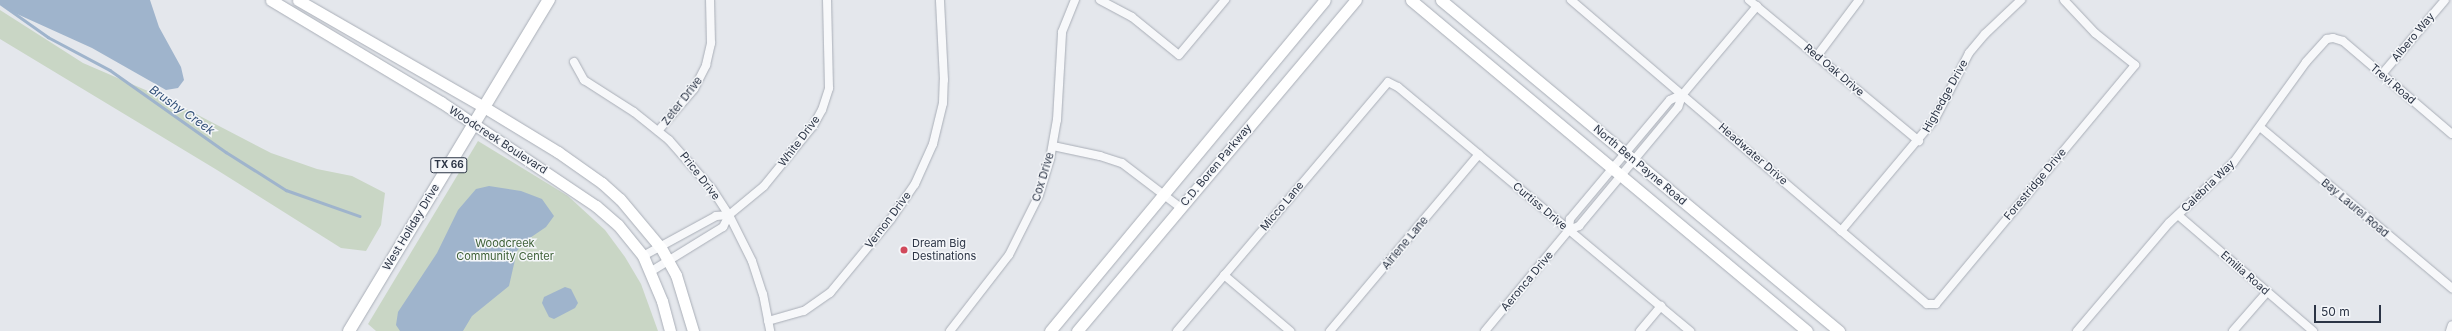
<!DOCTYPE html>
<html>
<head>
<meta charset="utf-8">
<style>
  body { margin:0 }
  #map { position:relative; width:2452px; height:331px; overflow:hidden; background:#e4e7ec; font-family:Inter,sans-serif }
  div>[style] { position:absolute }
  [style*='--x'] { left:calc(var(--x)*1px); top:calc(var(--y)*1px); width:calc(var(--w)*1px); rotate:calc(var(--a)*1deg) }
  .green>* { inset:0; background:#c9d6c5 }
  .water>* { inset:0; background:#9fb4cc }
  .stream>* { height:2.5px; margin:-1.25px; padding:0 1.25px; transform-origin:1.25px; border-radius:1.25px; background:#9fb4cc }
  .roads { filter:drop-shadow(0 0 1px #a9aeb7) drop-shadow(0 0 1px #a9aeb7) }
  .street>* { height:8px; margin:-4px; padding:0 4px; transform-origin:4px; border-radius:4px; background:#f7f8fa }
  .secondary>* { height:11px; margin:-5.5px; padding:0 5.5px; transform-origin:5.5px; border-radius:5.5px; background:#fff }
  .primary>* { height:12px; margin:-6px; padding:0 6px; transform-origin:6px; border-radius:6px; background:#fff }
  .dots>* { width:11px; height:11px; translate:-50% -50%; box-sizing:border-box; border:2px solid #f4f6f9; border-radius:50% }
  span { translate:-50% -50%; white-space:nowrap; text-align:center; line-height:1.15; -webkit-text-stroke:3px #f4f6f9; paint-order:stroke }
  .shield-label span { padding:1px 3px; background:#f4f6f9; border:1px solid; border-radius:3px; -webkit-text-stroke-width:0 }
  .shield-label { font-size:10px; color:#2b3445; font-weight:700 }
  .street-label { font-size:11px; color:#2b3445 }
  .park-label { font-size:11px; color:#3f6138 }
  .poi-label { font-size:11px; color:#2b3445 }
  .left { translate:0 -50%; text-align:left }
  .water-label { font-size:12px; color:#34527a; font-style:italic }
  .scale { position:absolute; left:2314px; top:305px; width:67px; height:18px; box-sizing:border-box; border:2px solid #2b3445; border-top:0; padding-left:5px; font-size:12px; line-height:14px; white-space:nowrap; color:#2b3445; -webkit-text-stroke:3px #f4f6f9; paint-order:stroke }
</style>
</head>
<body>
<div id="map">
  <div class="green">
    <div style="clip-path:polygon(0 10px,83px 63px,171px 101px,271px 153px,317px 169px,352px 176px,385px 193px,381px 225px,366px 251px,341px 248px,217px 170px,0 39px)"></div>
    <div style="clip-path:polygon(478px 141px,568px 196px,605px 230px,625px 257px,641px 284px,658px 331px,376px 331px,368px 324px)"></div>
  </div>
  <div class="water">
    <div style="clip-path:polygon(0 0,150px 0,159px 27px,181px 67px,184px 80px,178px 88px,166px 90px,92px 48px,17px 14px,0 4px)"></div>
    <div style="clip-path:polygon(489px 186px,521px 191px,542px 199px,554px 216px,546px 227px,524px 242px,517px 251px,509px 286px,472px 316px,463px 331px,400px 331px,396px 325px,398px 312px,437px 253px,458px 210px,476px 189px)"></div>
    <div style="clip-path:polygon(565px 287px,571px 289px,578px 303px,575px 308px,554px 319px,549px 317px,542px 303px,544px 297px)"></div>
  </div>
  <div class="stream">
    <div style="--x:0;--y:3;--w:59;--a:35.3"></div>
    <div style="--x:48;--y:37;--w:70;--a:28"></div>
    <div style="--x:110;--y:70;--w:142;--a:35.3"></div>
    <div style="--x:226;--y:152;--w:71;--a:32.3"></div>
    <div style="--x:286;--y:190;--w:78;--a:19.4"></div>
  </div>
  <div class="roads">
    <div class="street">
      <div style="--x:1100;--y:0;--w:36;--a:28"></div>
      <div style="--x:1132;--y:17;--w:60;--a:39"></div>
      <div style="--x:1179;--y:55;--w:72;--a:-50.1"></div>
      <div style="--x:1571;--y:0;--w:468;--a:40.5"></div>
      <div style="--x:1927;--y:304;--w:9;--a:0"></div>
      <div style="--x:1936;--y:304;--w:311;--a:-50.2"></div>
      <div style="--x:2135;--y:65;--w:51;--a:-141.3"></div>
      <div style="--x:2095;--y:33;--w:45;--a:-133.2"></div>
      <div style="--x:1749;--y:0;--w:221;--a:39.7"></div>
      <div style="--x:1817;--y:56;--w:70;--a:-53.1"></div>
      <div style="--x:574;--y:62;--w:21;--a:61"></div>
      <div style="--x:584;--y:80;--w:59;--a:32.6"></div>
      <div style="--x:634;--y:112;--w:45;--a:38.7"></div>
      <div style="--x:669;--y:140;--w:65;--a:48.7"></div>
      <div style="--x:712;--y:189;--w:31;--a:57"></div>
      <div style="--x:729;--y:215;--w:51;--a:63.4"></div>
      <div style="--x:752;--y:261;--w:35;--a:72"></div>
      <div style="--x:763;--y:294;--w:38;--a:79"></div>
      <div style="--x:2382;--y:74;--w:97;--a:-49.6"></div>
      <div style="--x:2260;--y:127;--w:251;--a:40"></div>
      <div style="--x:658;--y:131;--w:55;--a:-49.4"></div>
      <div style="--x:694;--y:89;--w:27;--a:-63"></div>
      <div style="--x:706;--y:65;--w:23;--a:-77"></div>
      <div style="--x:711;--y:43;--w:43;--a:-91.3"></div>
      <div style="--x:1053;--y:146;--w:48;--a:12"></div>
      <div style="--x:1100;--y:156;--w:23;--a:18"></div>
      <div style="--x:1122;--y:163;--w:74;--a:37.3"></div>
      <div style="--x:2178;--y:215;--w:178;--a:40.7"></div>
      <div style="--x:1569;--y:230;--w:11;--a:-85"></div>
      <div style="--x:1570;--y:219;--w:155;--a:-50"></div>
      <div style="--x:1670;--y:100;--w:14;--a:-25"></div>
      <div style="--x:1841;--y:231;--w:146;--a:-50"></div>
      <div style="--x:1935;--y:119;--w:74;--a:-62.7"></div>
      <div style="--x:1969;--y:53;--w:25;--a:-50"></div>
      <div style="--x:1985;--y:34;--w:50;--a:-43.4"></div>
      <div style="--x:643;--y:256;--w:83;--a:-28.7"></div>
      <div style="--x:716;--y:216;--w:13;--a:-4"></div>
      <div style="--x:650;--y:272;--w:86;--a:-31.7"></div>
      <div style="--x:723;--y:227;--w:13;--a:-63"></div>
      <div style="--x:729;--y:215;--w:45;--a:-39.6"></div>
      <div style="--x:764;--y:186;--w:77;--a:-50.8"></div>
      <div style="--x:813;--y:126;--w:18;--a:-61"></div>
      <div style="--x:822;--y:110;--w:23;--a:-72"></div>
      <div style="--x:829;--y:88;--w:88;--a:-91.3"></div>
      <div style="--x:1224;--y:275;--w:87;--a:40.3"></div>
      <div style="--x:768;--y:321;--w:37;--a:-16"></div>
      <div style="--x:804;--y:311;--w:32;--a:-35"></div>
      <div style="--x:830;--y:293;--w:96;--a:-50.5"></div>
      <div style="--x:891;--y:219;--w:42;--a:-55.6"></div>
      <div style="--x:915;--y:184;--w:44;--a:-65.8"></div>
      <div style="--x:933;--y:144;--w:42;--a:-76.3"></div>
      <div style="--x:943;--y:103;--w:23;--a:-88"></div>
      <div style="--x:944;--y:80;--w:80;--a:-92.9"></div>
      <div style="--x:950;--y:331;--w:96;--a:-52.2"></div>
      <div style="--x:1009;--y:255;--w:67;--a:-63.4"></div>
      <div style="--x:1039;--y:195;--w:38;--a:-73"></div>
      <div style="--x:1050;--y:159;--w:40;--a:-80"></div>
      <div style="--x:1057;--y:120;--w:88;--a:-86.7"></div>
      <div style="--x:1062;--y:32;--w:35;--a:-68"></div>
      <div style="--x:1177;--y:331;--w:326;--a:-49.7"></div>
      <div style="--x:1388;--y:82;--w:11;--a:27"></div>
      <div style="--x:1398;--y:87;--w:381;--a:39.9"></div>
      <div style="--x:1330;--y:331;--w:231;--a:-49.9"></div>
      <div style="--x:1485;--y:331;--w:131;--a:-50.3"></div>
      <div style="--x:1569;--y:230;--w:11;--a:-22"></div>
      <div style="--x:1579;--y:226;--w:155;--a:-50.2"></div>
      <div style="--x:1678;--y:107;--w:14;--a:-69"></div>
      <div style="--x:1683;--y:94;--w:115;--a:-49.9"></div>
      <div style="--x:1640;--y:331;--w:33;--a:-50"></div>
      <div style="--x:2077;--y:331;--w:142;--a:-49.6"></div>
      <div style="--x:2169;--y:223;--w:88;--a:-43.2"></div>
      <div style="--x:2233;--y:163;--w:125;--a:-54.1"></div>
      <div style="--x:2306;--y:62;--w:31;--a:-48"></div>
      <div style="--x:2327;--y:39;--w:6;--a:-9"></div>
      <div style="--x:2333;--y:38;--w:10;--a:17"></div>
      <div style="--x:2343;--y:41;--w:143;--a:40.5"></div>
      <div style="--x:2233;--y:331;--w:52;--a:-48.9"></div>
      <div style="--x:2450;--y:331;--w:6;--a:-72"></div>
    </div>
    <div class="secondary">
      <div style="--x:271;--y:0;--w:198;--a:31"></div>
      <div style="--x:441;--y:102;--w:187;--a:33.9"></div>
      <div style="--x:596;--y:206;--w:29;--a:41"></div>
      <div style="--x:618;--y:225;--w:40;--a:51"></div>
      <div style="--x:643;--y:256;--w:49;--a:67.1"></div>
      <div style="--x:662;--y:301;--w:31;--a:75"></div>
      <div style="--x:298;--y:0;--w:215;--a:29.9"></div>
      <div style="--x:484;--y:107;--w:87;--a:31.3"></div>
      <div style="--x:558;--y:152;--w:54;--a:35.2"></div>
      <div style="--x:602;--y:183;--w:24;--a:42"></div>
      <div style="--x:620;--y:199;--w:64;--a:50.1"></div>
      <div style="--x:661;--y:248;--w:31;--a:61"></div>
      <div style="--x:676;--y:275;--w:59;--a:73.1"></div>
      <div style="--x:1411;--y:0;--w:516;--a:39.89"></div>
      <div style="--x:1441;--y:0;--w:518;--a:39.75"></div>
      <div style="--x:1050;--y:331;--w:430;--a:-50.3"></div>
      <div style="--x:1077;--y:331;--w:433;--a:-49.9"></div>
    </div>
    <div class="primary">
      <div style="--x:349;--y:331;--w:387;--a:-58.9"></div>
    </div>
  </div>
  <div class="dots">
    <div style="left:904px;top:250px;background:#d1495b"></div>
  </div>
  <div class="shield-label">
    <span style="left:449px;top:165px">TX 66</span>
  </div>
  <div class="street-label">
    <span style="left:2413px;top:37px;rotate:-50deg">Albero Way</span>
    <span style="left:1834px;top:70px;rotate:40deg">Red Oak Drive</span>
    <span style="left:2393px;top:84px;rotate:40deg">Trevi Road</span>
    <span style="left:1945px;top:96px;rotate:-61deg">Highedge Drive</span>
    <span style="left:682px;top:101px;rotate:-52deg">Zeter Drive</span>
    <span style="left:498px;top:140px;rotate:33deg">Woodcreek Boulevard</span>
    <span style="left:799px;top:141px;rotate:-53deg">White Drive</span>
    <span style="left:1753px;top:154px;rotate:41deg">Headwater Drive</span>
    <span style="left:1216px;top:165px;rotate:-50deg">C.D. Boren Parkway</span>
    <span style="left:1640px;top:165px;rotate:40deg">North Ben Payne Road</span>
    <span style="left:700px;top:176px;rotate:52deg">Price Drive</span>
    <span style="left:1043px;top:177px;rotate:-73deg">Cox Drive</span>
    <span style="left:2035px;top:184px;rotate:-50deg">Forestridge Drive</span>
    <span style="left:2208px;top:186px;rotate:-44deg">Calebria Way</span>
    <span style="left:1282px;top:206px;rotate:-50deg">Micco Lane</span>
    <span style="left:1540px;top:206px;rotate:40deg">Curtiss Drive</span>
    <span style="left:2355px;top:208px;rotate:40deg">Bay Laurel Road</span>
    <span style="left:888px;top:220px;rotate:-53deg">Vernon Drive</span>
    <span style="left:411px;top:227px;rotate:-59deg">West Holiday Drive</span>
    <span style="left:1405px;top:243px;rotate:-50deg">Airlene Lane</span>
    <span style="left:2245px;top:273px;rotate:41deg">Emilia Road</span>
    <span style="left:1527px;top:281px;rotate:-50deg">Aeronca Drive</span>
  </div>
  <div class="park-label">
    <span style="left:505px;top:250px">Woodcreek<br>Community Center</span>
  </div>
  <div class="poi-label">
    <span class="left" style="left:912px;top:250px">Dream Big<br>Destinations</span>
  </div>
  <div class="water-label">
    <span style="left:182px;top:110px;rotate:35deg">Brushy Creek</span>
  </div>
  <div class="scale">50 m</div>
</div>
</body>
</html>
